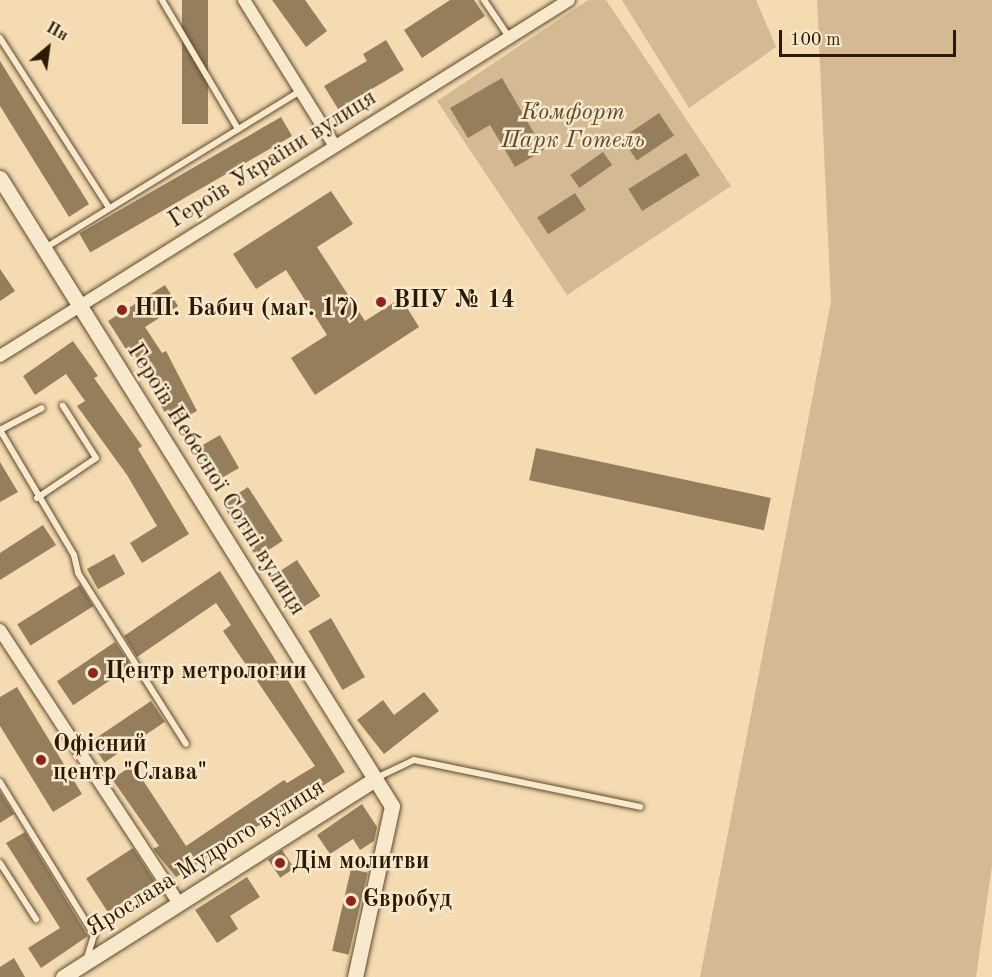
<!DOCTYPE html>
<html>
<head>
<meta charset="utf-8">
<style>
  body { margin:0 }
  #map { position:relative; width:992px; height:977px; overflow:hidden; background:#f5dbb1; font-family:"Old Standard TT",serif }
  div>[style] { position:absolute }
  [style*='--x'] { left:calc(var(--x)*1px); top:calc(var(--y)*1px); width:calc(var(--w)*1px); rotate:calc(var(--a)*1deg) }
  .green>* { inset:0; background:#d3ba93 }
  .building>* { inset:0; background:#957e5c; transform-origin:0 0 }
  .roads { filter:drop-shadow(0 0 2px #5e4a2c) drop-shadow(0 0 2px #5e4a2c) }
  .service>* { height:6px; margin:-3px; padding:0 3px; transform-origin:3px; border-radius:3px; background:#f8e8cc }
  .minor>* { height:12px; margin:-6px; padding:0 6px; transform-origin:6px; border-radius:6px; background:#f8e8cc }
  .tertiary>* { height:15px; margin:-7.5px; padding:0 7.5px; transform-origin:7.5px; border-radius:7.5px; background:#f8e8cc }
  .dots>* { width:16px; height:16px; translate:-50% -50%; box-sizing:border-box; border:3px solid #f8e8cc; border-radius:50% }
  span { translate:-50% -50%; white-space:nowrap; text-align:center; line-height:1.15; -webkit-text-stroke:5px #f8e8cc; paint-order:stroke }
  .park-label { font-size:24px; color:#5e492c; font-style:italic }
  .street-label { font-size:24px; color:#2c1900 }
  .poi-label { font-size:24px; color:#2c1900; font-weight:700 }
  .left { translate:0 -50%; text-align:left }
  .north { position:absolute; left:18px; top:18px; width:60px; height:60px; -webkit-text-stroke:4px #f8e8cc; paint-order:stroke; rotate:29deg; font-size:16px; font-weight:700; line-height:24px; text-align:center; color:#2c1900 }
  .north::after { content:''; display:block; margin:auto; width:21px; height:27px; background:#2c1900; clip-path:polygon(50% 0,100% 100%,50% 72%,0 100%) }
  .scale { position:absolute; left:779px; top:30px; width:177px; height:27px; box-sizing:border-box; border:3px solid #2c1900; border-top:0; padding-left:8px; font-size:18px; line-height:21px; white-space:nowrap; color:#2c1900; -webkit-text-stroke:4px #f8e8cc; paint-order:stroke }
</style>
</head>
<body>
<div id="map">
  <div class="green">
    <div style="clip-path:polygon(588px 0,606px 0,731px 186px,567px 295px,437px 101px)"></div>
    <div style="clip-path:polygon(622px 0,756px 0,776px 47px,689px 108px)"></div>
    <div style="clip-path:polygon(817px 0,992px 0,992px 866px,976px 977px,700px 977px,831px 302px)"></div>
  </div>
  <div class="building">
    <div style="left:182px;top:0;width:26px;height:124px"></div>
    <div style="clip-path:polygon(272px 0,305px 0,327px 31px,306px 47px)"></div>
    <div style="clip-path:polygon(450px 0,474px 0,485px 16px,422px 58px,404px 30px)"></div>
    <div style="clip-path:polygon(386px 40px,404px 70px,338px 109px,324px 86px,367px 61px,363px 54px)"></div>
    <div style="clip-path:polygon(0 61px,89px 204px,69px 217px,0 106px)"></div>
    <div style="clip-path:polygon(502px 78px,544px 150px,515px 167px,490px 125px,468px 138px,450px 108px)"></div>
    <div style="left:659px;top:113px;width:27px;height:45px;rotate:56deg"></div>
    <div style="left:281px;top:117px;width:22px;height:233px;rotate:60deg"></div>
    <div style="left:603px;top:152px;width:16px;height:40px;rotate:55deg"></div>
    <div style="left:686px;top:153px;width:26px;height:68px;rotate:58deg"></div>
    <div style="clip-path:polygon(331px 191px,353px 224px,317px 247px,365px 321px,401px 298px,419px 327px,315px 395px,291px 358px,327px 335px,286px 270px,256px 289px,233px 254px)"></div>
    <div style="left:575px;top:193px;width:20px;height:45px;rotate:57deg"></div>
    <div style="clip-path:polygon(0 269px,15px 291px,0 301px)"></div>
    <div style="clip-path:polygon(165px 285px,178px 306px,145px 327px,162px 353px,166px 351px,197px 411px,171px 425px,133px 351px,129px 354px,108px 321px)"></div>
    <div style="clip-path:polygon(73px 341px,98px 376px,94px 378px,142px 446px,138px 449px,189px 534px,142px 563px,130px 543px,157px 526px,127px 475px,77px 406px,85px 401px,66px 374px,35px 395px,23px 376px)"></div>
    <div style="left:220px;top:435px;width:38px;height:29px;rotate:60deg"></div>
    <div style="left:536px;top:448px;width:240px;height:33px;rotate:12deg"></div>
    <div style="clip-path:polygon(0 462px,18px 492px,0 502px)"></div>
    <div style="left:248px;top:487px;width:64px;height:31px;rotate:57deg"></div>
    <div style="clip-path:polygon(43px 525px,56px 545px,0 580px,0 553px)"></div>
    <div style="left:114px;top:554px;width:23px;height:31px;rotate:61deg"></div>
    <div style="left:297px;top:560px;width:43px;height:32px;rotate:57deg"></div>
    <div style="clip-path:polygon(220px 571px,345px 772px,176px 877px,153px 849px,159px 846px,112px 779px,133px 765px,186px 846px,284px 780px,287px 783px,315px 766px,223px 631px,231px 625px,216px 603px,137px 657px,124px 636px)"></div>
    <div style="left:80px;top:585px;width:25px;height:74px;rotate:58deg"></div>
    <div style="left:331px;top:618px;width:68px;height:26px;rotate:60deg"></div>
    <div style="left:115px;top:642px;width:29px;height:70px;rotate:56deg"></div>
    <div style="clip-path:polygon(17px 687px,82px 794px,53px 812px,0 726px,0 697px)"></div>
    <div style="clip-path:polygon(424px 692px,439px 711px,384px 754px,357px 720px,383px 700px,394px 715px)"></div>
    <div style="left:151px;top:701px;width:25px;height:73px;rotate:56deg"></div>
    <div style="clip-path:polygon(0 792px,14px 814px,0 823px)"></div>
    <div style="clip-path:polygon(362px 804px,377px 827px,374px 841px,360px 850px,353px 839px,330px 854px,317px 835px)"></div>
    <div style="clip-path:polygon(25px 832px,88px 936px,41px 968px,28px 948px,60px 928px,6px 843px)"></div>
    <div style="left:133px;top:848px;width:40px;height:56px;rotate:57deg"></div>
    <div style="left:282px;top:850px;width:22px;height:17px;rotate:56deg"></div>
    <div style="left:351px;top:869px;width:17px;height:84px;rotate:13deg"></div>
    <div style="clip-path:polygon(247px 877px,260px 897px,230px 916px,238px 929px,217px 943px,195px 910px)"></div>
    <div style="clip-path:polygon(14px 958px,25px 977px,0 977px,0 967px)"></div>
  </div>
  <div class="roads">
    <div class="service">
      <div style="--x:162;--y:0;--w:150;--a:59.5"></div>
      <div style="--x:484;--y:0;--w:45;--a:56"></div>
      <div style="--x:0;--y:38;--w:202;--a:57.3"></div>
      <div style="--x:45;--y:248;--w:299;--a:-31.6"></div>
      <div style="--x:0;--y:430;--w:145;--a:59.4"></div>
      <div style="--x:74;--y:555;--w:18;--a:77"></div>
      <div style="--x:78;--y:573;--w:202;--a:57.7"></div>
      <div style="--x:0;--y:430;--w:47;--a:-27.6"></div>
      <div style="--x:37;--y:498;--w:71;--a:-34.1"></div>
      <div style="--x:96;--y:458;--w:62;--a:-122.4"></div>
      <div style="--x:374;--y:779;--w:44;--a:-25.4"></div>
      <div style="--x:414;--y:760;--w:231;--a:11.7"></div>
      <div style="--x:0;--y:782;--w:180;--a:58.4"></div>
      <div style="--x:94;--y:935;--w:24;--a:107"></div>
      <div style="--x:0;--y:863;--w:67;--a:57.3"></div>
    </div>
    <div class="minor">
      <div style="--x:244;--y:0;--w:172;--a:58.1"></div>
      <div style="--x:0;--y:356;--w:671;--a:-32.03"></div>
      <div style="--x:0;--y:630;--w:327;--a:56.8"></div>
    </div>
    <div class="tertiary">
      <div style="--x:0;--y:178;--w:740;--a:58.03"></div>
      <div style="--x:392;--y:806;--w:175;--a:102.2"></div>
      <div style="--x:63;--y:977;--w:368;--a:-32.4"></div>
    </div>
  </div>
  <div class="dots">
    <div style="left:381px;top:302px;background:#8f2418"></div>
    <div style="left:122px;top:310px;background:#8f2418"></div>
    <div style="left:93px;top:673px;background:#8f2418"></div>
    <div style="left:41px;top:760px;background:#8f2418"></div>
    <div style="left:280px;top:863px;background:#8f2418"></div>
    <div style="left:351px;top:901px;background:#8f2418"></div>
  </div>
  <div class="park-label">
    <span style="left:573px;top:128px">Комфорт<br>Парк Готель</span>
  </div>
  <div class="street-label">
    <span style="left:273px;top:160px;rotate:-32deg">Героїв України вулиця</span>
    <span style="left:215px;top:480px;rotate:58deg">Героїв Небесної Сотні вулиця</span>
    <span style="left:206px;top:859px;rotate:-32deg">Ярослава Мудрого вулиця</span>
  </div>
  <div class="poi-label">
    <span class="left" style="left:393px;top:302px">ВПУ № 14</span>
    <span class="left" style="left:134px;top:310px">НП. Бабич (маг. 17)</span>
    <span class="left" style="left:105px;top:673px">Центр метрологии</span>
    <span class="left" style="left:53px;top:760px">Офісний<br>центр "Слава"</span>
    <span class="left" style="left:292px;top:863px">Дім молитви</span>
    <span class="left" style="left:363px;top:901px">Євробуд</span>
  </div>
  <div class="north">Пн</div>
  <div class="scale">100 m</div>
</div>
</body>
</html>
